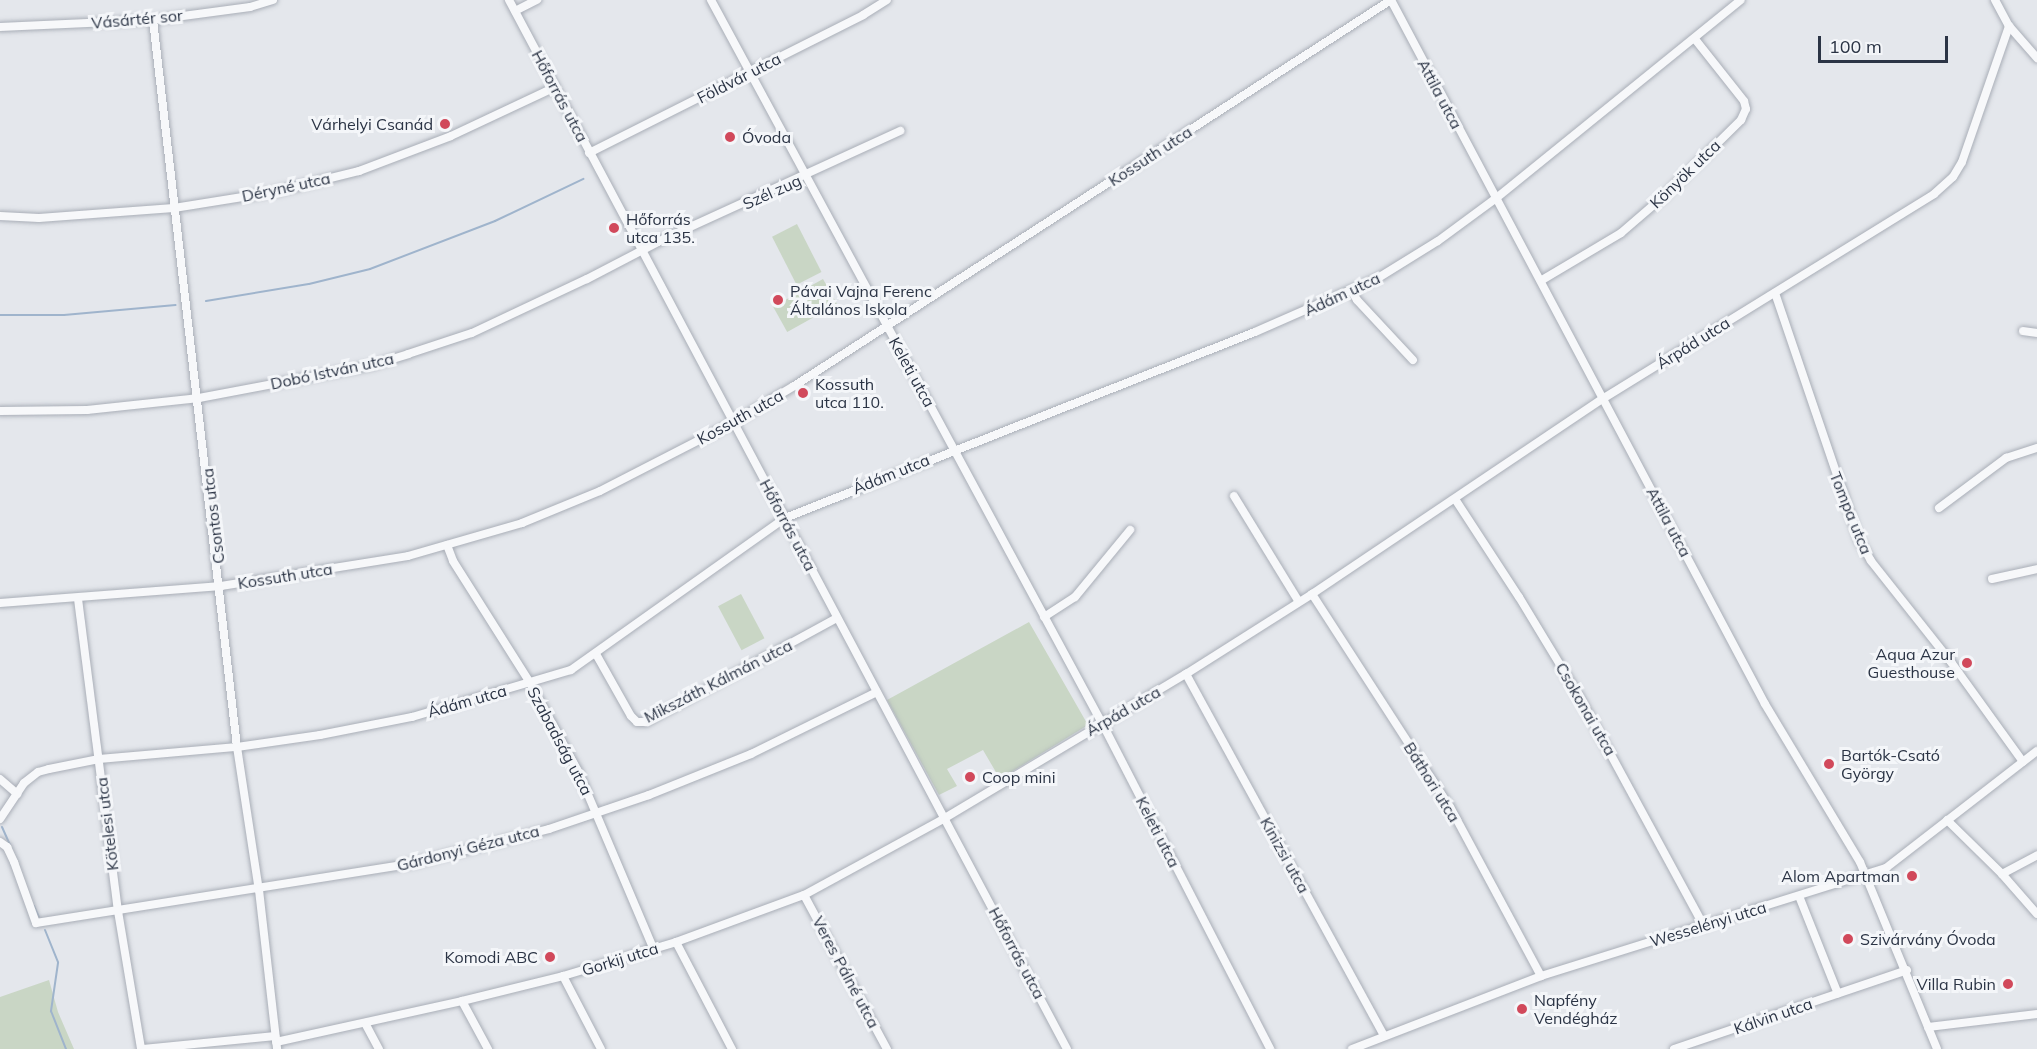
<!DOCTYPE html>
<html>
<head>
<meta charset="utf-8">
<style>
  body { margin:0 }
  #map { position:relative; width:2037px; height:1049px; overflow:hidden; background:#e4e7ec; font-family:Mulish,sans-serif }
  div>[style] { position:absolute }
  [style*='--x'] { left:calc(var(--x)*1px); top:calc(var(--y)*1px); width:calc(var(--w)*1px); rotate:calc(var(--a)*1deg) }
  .green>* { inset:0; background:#c9d6c5; transform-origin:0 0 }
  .stream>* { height:2px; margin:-1px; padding:0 1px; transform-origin:1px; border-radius:1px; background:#9fb4cc }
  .roads { filter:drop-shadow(0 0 2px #a9aeb7) drop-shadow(0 0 2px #a9aeb7) }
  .minor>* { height:8px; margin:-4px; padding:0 4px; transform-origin:4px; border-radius:4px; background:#f7f8fa }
  .dots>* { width:16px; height:16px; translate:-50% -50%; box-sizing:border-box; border:3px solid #f4f6f9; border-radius:50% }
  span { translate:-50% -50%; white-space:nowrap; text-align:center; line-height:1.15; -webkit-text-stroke:6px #f4f6f9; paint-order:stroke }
  .street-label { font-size:16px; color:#2b3445 }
  .poi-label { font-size:16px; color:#2b3445 }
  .right { translate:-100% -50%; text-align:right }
  .left { translate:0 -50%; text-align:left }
  .scale { position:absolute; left:1818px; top:36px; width:130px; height:27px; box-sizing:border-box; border:3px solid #2b3445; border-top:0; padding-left:8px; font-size:18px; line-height:21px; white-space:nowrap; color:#2b3445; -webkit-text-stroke:4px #f4f6f9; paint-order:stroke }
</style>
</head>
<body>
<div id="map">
  <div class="green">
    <div style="left:797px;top:224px;width:54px;height:28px;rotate:63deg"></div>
    <div style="left:823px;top:279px;width:29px;height:57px;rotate:61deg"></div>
    <div style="left:741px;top:594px;width:50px;height:26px;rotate:62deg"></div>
    <div style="clip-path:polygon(1029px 622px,1088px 725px,1000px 779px,983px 750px,947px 769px,957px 786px,939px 795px,887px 700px)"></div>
    <div style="clip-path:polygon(49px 980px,58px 1012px,74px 1049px,0 1049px,0 997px)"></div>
  </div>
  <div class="stream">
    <div style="--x:206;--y:301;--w:104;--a:-9.4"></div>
    <div style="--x:309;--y:284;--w:63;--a:-13.8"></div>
    <div style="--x:370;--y:269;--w:134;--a:-21"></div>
    <div style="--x:495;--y:221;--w:98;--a:-25.5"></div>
    <div style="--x:0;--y:315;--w:64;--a:0"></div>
    <div style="--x:64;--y:315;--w:112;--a:-5.1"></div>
    <div style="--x:2;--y:827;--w:20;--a:66"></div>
    <div style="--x:34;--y:906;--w:12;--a:66"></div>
    <div style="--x:45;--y:930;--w:35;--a:68"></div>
    <div style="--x:58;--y:963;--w:49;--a:98.3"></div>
    <div style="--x:51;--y:1011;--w:41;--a:68.5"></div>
  </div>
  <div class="roads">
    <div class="minor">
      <div style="--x:509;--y:0;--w:1188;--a:61.99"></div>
      <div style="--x:711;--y:0;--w:822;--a:61.6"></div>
      <div style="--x:1102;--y:723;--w:367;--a:62.7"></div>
      <div style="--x:1391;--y:0;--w:797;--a:62.02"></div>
      <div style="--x:1765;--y:704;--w:184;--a:59"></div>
      <div style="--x:1860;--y:862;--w:202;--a:67.6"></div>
      <div style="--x:1995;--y:0;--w:30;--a:62"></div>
      <div style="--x:2009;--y:26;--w:43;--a:48.8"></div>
      <div style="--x:515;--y:11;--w:25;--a:-27"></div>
      <div style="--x:153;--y:20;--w:732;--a:83.41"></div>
      <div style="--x:237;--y:747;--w:145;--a:81.3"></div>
      <div style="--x:259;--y:890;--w:160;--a:83.5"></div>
      <div style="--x:0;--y:27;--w:153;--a:-2.6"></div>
      <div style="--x:153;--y:20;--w:98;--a:-7.6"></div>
      <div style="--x:250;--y:7;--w:24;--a:-17"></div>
      <div style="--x:589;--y:153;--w:307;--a:-26.7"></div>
      <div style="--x:863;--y:15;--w:28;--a:-32"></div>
      <div style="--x:0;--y:216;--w:39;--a:3"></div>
      <div style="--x:39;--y:218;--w:135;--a:-4.2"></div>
      <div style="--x:174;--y:208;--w:101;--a:-9.1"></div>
      <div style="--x:274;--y:192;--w:88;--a:-13.9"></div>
      <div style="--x:359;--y:171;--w:98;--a:-20.8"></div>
      <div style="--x:451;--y:136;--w:115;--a:-25.2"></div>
      <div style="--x:1542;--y:280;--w:92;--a:-30.7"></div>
      <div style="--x:1621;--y:233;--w:58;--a:-40.8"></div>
      <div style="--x:1665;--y:195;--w:107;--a:-44.6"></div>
      <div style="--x:1741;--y:120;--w:12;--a:-66"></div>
      <div style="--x:1746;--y:109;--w:8;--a:-104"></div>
      <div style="--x:1744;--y:101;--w:80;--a:-128.4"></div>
      <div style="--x:1351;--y:290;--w:12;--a:59"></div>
      <div style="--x:1357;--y:300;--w:82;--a:47"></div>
      <div style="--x:1775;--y:293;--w:261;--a:71.2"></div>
      <div style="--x:1859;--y:540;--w:24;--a:60"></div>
      <div style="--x:1871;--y:561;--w:129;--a:51.6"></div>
      <div style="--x:1951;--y:662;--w:123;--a:54.2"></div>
      <div style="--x:2023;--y:331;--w:14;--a:8"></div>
      <div style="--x:0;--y:411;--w:87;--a:-0.7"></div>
      <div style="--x:87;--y:410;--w:113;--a:-6.1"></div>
      <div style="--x:199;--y:398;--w:177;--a:-10.7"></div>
      <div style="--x:373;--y:365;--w:37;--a:-17"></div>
      <div style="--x:408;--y:354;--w:67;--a:-18.2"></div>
      <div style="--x:472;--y:333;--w:127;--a:-25.2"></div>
      <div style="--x:587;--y:279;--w:87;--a:-27.5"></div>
      <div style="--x:664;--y:239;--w:260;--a:-24.6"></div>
      <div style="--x:1234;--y:496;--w:124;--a:58.5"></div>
      <div style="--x:1455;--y:499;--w:117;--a:56.9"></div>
      <div style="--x:1519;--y:597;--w:116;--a:58.8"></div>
      <div style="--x:1579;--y:696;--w:262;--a:61.5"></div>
      <div style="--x:1939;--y:508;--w:84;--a:-36.7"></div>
      <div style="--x:2006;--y:458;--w:33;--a:-18"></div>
      <div style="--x:447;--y:545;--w:17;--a:69"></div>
      <div style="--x:453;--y:561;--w:144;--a:57.7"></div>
      <div style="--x:530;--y:683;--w:100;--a:61.4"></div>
      <div style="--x:578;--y:771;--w:192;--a:67"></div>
      <div style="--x:1992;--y:579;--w:46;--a:-12.5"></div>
      <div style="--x:1312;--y:594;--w:254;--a:57.1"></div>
      <div style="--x:1450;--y:807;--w:192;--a:61.7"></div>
      <div style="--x:78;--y:599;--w:315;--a:82.7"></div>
      <div style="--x:118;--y:911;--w:140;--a:80.5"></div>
      <div style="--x:0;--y:603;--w:222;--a:-4.4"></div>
      <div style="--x:221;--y:586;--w:189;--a:-9.1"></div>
      <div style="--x:408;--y:556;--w:119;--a:-16.1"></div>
      <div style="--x:522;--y:523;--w:84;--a:-22.3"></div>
      <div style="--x:600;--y:491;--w:151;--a:-27.2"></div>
      <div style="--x:734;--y:422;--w:70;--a:-31"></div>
      <div style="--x:794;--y:386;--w:711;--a:-32.89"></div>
      <div style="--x:1044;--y:617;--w:37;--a:-33"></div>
      <div style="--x:1075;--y:597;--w:87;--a:-50.6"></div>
      <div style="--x:596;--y:654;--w:71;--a:60.6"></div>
      <div style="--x:631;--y:716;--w:8;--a:45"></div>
      <div style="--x:637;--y:722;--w:9;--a:0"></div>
      <div style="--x:646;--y:722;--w:217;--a:-28.6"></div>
      <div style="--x:1186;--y:674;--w:412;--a:61.3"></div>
      <div style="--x:0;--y:779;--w:23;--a:41"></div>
      <div style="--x:0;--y:819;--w:43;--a:-56.3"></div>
      <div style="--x:24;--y:783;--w:18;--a:-38"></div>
      <div style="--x:38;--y:772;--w:11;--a:-15"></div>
      <div style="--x:49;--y:769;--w:51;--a:-11.3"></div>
      <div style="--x:99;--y:759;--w:139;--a:-5"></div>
      <div style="--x:237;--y:747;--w:84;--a:-8.2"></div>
      <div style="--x:320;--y:735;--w:94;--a:-11.1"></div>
      <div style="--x:412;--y:717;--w:166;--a:-16.5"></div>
      <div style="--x:571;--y:670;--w:262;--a:-35.4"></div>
      <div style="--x:785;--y:518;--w:505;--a:-21.59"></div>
      <div style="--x:1255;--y:332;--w:134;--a:-23.7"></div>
      <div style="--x:1378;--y:278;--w:70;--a:-31.7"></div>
      <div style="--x:1438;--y:241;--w:71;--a:-36.4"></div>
      <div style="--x:1495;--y:199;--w:316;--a:-39"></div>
      <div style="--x:1947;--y:820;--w:77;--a:44.5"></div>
      <div style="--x:2002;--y:874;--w:53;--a:48.8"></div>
      <div style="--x:0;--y:842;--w:9;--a:36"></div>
      <div style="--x:7;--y:847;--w:17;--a:65"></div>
      <div style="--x:14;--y:862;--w:65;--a:70.2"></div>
      <div style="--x:36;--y:923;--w:379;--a:-9"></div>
      <div style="--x:410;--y:864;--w:143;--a:-14.1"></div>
      <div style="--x:549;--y:829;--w:106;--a:-18.8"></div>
      <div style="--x:649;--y:795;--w:110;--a:-21.9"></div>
      <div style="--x:751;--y:754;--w:140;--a:-26.2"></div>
      <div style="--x:2002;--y:874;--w:40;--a:-28"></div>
      <div style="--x:804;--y:895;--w:175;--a:61.7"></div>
      <div style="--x:1799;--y:896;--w:105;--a:68.3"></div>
      <div style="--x:676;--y:942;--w:121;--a:62.4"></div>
      <div style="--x:563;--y:976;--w:82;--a:62.5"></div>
      <div style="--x:462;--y:1001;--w:55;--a:61.6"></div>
      <div style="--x:365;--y:1023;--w:30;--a:62"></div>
      <div style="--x:1928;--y:1027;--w:110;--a:-6.8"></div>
      <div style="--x:276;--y:1042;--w:190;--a:-12.4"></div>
      <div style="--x:462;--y:1001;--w:104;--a:-13.9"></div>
      <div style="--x:563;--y:976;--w:118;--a:-16.7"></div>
      <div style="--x:676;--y:942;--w:136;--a:-20.2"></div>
      <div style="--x:804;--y:895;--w:161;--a:-28.6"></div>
      <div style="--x:945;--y:818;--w:281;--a:-30.9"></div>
      <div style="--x:1186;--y:674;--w:149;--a:-32.4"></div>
      <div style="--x:1312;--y:594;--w:352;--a:-33.9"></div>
      <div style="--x:1604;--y:398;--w:388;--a:-31.7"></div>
      <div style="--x:1934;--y:194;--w:25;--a:-42"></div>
      <div style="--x:1953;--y:177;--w:17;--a:-59"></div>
      <div style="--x:1962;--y:162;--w:144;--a:-70.9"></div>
      <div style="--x:143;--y:1049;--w:133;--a:-5.6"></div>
      <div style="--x:1352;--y:1049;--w:203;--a:-21.1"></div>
      <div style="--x:1541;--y:976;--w:362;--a:-17.4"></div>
      <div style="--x:1886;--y:868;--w:191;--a:-37.8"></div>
      <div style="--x:1674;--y:1049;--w:246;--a:-18.7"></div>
    </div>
  </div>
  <div class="dots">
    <div style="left:445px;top:124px;background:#d1495b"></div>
    <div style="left:730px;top:137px;background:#d1495b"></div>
    <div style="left:614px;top:228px;background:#d1495b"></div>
    <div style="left:778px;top:300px;background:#d1495b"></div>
    <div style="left:803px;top:393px;background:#d1495b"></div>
    <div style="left:1967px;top:663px;background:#d1495b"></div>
    <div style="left:1829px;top:764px;background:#d1495b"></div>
    <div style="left:970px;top:777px;background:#d1495b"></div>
    <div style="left:1912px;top:876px;background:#d1495b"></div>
    <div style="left:1848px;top:939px;background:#d1495b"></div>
    <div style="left:550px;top:957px;background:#d1495b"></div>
    <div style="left:2008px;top:984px;background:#d1495b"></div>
    <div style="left:1522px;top:1009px;background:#d1495b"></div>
  </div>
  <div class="street-label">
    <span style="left:137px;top:19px;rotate:-5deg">Vásártér sor</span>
    <span style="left:739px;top:78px;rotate:-27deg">Földvár utca</span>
    <span style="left:1440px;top:94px;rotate:62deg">Attila utca</span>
    <span style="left:560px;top:96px;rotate:62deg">Hőforrás utca</span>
    <span style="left:1150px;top:156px;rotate:-33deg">Kossuth utca</span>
    <span style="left:1685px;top:174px;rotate:-44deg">Könyök utca</span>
    <span style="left:286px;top:187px;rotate:-12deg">Déryné utca</span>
    <span style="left:772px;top:192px;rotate:-24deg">Szél zug</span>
    <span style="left:1342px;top:294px;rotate:-25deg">Ádám utca</span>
    <span style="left:1693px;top:343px;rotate:-32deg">Árpád utca</span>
    <span style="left:332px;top:371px;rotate:-12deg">Dobó István utca</span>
    <span style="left:912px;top:372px;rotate:61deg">Keleti utca</span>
    <span style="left:740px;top:417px;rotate:-29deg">Kossuth utca</span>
    <span style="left:891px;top:474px;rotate:-22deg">Ádám utca</span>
    <span style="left:1851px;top:513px;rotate:68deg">Tompa utca</span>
    <span style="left:213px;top:516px;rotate:-97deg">Csontos utca</span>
    <span style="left:1669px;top:522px;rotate:62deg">Attila utca</span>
    <span style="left:788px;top:525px;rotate:62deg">Hőforrás utca</span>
    <span style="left:285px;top:576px;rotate:-9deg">Kossuth utca</span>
    <span style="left:718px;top:681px;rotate:-27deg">Mikszáth Kálmán utca</span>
    <span style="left:467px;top:701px;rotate:-16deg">Ádám utca</span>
    <span style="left:1586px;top:709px;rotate:60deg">Csokonai utca</span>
    <span style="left:1123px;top:711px;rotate:-30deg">Árpád utca</span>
    <span style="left:560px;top:741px;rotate:62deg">Szabadság utca</span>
    <span style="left:1432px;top:782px;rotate:58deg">Báthori utca</span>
    <span style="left:107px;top:824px;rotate:-97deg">Kötelesi utca</span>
    <span style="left:1158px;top:832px;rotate:63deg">Keleti utca</span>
    <span style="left:468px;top:848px;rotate:-14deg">Gárdonyi Géza utca</span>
    <span style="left:1285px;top:855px;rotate:61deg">Kinizsi utca</span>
    <span style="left:1708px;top:924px;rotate:-17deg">Wesselényi utca</span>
    <span style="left:1017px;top:953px;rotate:62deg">Hőforrás utca</span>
    <span style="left:620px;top:959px;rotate:-17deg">Gorkij utca</span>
    <span style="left:846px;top:972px;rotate:62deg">Veres Pálné utca</span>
    <span style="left:1773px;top:1016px;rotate:-19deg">Kálvin utca</span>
  </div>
  <div class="poi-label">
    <span class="right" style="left:433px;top:124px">Várhelyi Csanád</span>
    <span class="left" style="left:742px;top:137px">Óvoda</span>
    <span class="left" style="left:626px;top:228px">Hőforrás<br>utca 135.</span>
    <span class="left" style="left:790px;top:300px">Pávai Vajna Ferenc<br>Általános Iskola</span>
    <span class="left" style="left:815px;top:393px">Kossuth<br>utca 110.</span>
    <span class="right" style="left:1955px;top:663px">Aqua Azur<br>Guesthouse</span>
    <span class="left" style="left:1841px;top:764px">Bartók-Csató<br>György</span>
    <span class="left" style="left:982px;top:777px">Coop mini</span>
    <span class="right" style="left:1900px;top:876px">Alom Apartman</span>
    <span class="left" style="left:1860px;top:939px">Szivárvány Óvoda</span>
    <span class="right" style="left:538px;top:957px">Komodi ABC</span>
    <span class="right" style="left:1996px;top:984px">Villa Rubin</span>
    <span class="left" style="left:1534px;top:1009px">Napfény<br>Vendégház</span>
  </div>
  <div class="scale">100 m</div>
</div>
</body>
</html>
